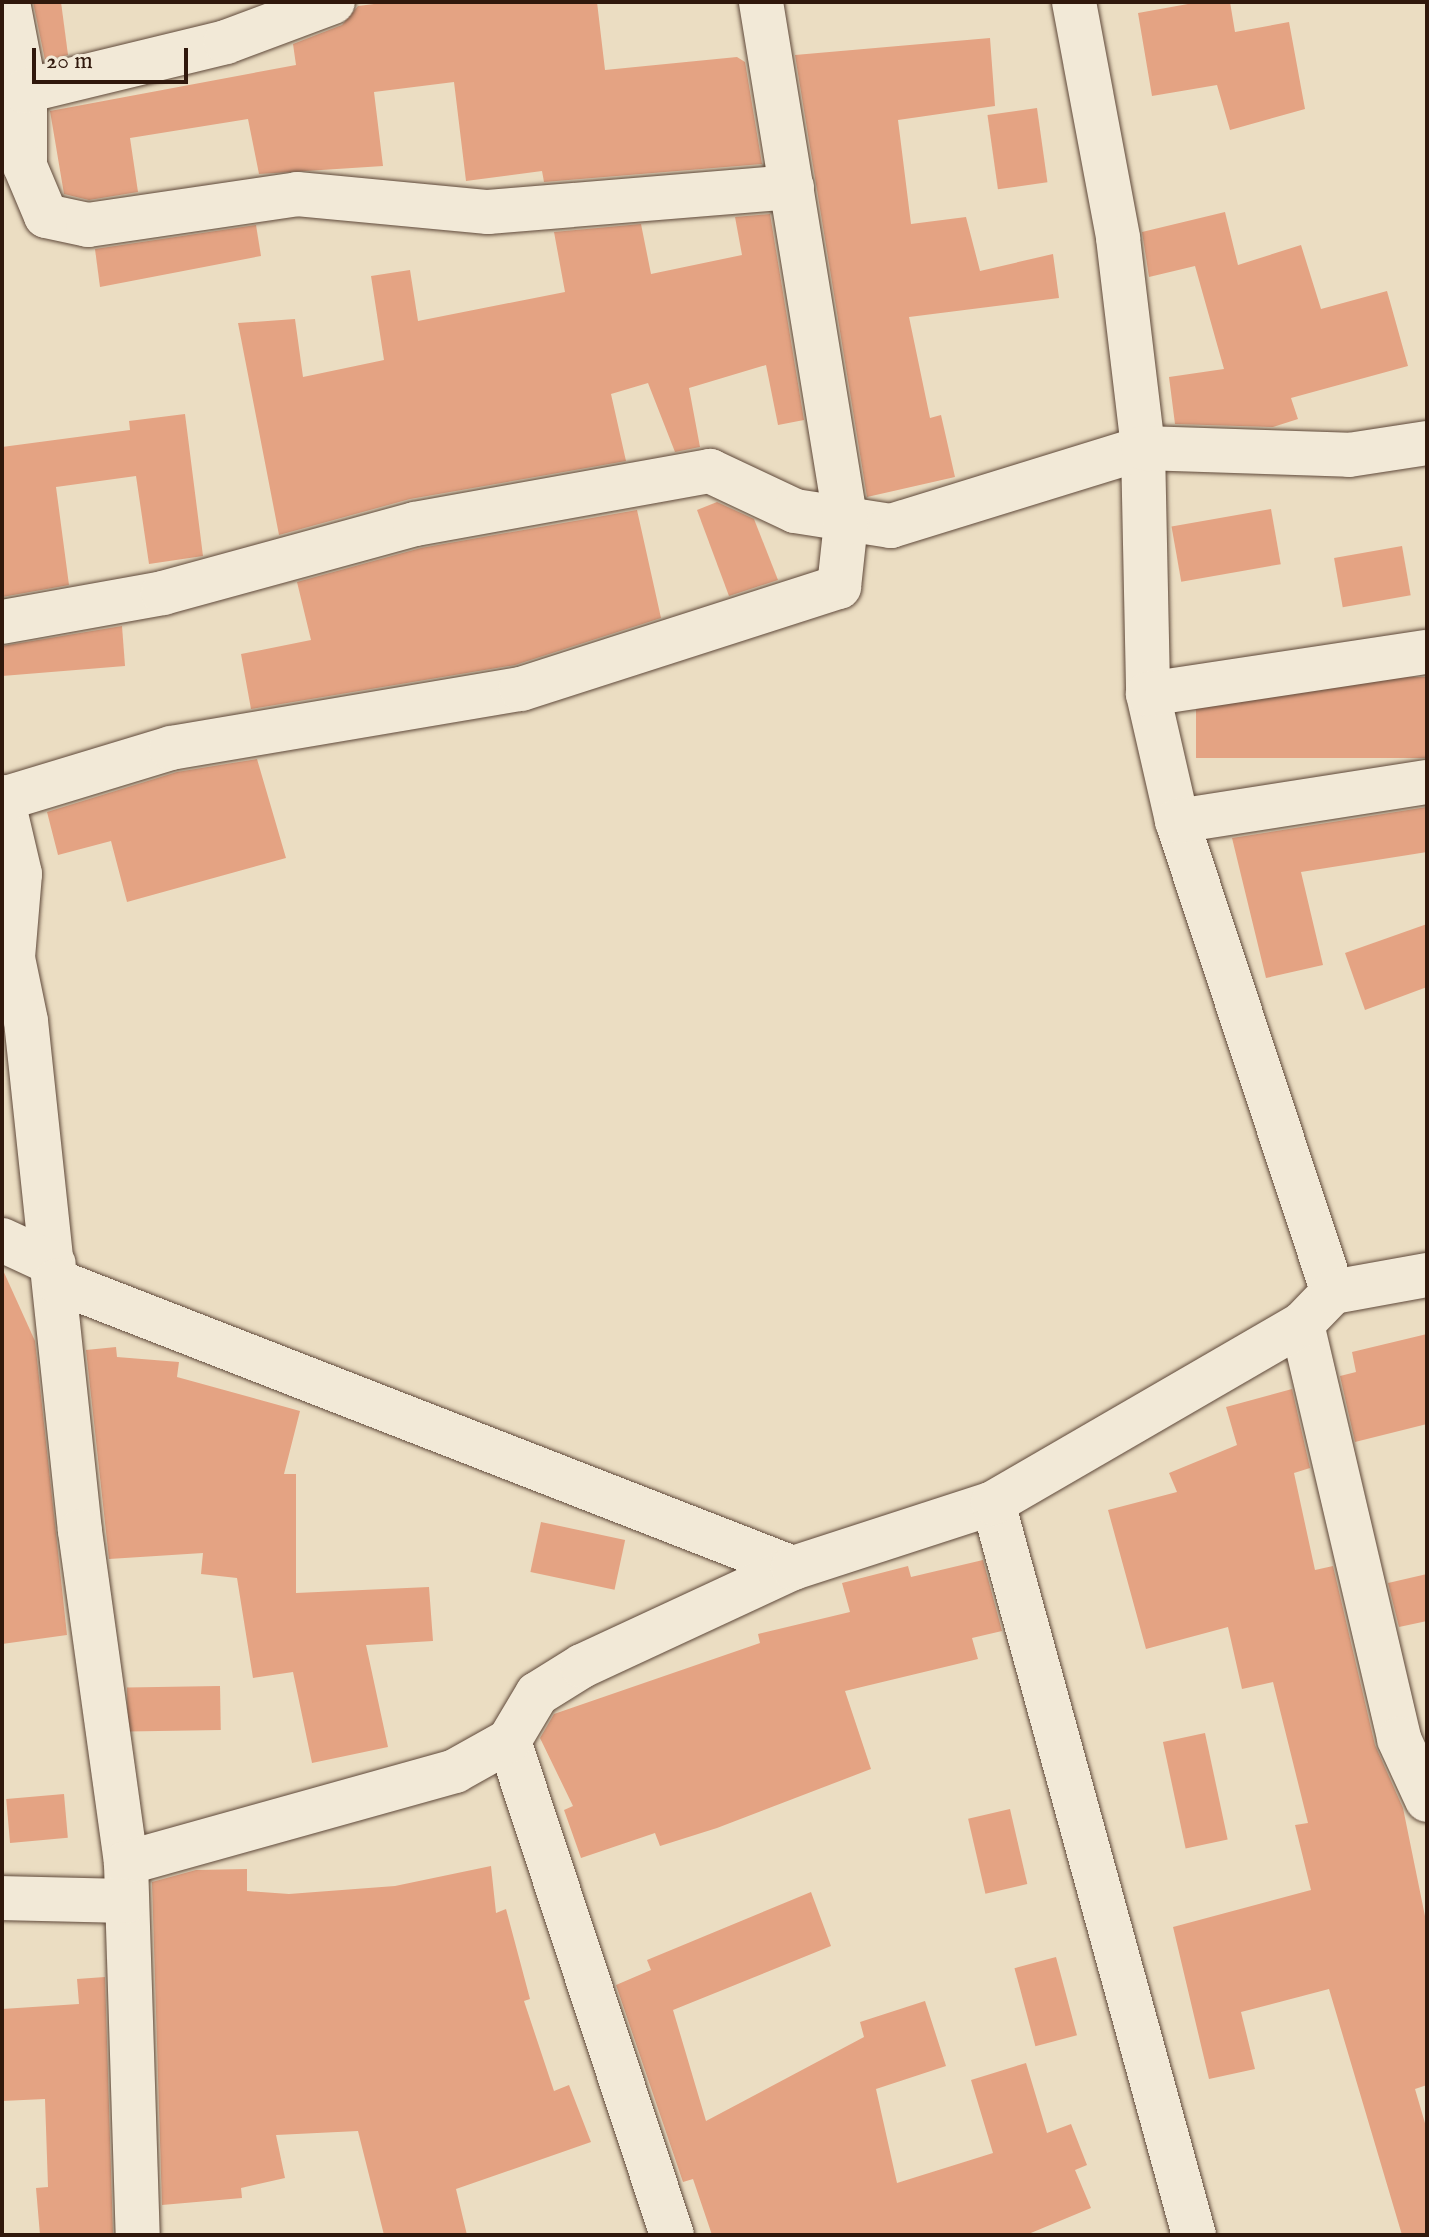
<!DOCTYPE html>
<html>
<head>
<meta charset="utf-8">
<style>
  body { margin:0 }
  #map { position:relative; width:1429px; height:2237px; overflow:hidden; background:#ebddc2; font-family:"IM FELL English",serif }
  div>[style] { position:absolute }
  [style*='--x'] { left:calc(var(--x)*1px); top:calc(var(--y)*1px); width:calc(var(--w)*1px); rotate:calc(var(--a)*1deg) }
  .building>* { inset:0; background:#e4a383; transform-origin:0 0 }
  .roads { filter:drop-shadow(0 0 2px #5f493a) drop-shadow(0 0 2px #5f493a) }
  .minor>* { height:44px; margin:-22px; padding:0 22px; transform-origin:22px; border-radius:22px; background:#f2e9d7 }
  span { translate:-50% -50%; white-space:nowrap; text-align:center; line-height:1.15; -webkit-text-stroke:6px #f2e9d7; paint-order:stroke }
  .frame { position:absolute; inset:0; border:4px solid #30180c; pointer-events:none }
  .scale { position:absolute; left:32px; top:48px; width:156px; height:36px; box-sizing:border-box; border:4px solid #30180c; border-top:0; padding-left:10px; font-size:24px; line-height:28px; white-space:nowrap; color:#30180c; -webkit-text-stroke:6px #f2e9d7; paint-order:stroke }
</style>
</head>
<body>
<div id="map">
  <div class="building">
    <div style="clip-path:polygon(33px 2px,61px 2px,68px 55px,45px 60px)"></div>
    <div style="clip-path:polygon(390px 2px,597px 2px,605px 70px,737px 57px,745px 62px,762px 164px,544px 182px,542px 171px,466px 181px,454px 82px,374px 92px,383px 166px,259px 174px,248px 119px,130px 138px,138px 192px,89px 200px,64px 194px,50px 111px,296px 65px,293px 44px,342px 25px,358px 6px)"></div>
    <div style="clip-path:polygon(1199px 2px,1230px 2px,1235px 32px,1289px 22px,1305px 109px,1230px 130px,1217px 85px,1152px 96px,1138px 13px)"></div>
    <div style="clip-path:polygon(990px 38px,995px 106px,898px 120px,911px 224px,966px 217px,980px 271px,1053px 254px,1059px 298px,909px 317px,930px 418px,941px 415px,955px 477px,867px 497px,795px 55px)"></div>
    <div style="left:1037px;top:108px;width:75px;height:50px;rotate:82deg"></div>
    <div style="clip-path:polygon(1225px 212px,1238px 265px,1301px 245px,1321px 309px,1387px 291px,1408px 366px,1291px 398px,1298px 419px,1273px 427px,1175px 424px,1169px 377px,1224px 369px,1195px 266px,1149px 277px,1142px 232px)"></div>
    <div style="clip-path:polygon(770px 214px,804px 420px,778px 425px,766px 365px,689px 388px,700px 447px,675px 452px,648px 383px,611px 394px,626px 461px,410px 499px,279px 535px,238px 323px,295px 319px,303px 377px,384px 360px,371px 276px,410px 270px,418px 321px,565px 292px,554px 232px,641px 224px,651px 274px,742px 255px,735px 217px)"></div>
    <div style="clip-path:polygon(256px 225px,261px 256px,100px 287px,95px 249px)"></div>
    <div style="clip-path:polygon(185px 414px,203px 556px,149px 564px,136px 476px,56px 487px,69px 585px,2px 597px,2px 447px,130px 430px,129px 421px)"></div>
    <div style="clip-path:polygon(717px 502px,754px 519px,778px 580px,729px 596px,697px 510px)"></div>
    <div style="left:1271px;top:509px;width:56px;height:101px;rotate:80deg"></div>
    <div style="clip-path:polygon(637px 510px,661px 618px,515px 665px,251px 709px,241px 654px,311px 640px,297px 582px,421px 548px)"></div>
    <div style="left:1402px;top:546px;width:50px;height:69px;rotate:80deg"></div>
    <div style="clip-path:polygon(122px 626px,125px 666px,2px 676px,2px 646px)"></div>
    <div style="left:1427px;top:677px;width:81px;height:231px;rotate:90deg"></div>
    <div style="clip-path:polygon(257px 759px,286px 858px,127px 902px,111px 841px,58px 855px,47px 812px,177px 772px)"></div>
    <div style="clip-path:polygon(1427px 807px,1427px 852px,1301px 872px,1323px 965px,1266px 978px,1232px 838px)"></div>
    <div style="clip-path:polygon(1427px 924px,1427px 987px,1365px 1010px,1345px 953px)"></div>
    <div style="clip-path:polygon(2px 1268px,35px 1341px,67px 1635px,2px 1644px)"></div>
    <div style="clip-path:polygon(1427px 1334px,1427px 1424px,1355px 1442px,1340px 1376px,1356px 1372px,1352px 1352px)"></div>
    <div style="clip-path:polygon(116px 1347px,117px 1357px,179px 1362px,177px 1377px,300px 1411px,284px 1474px,296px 1474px,296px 1593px,429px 1587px,433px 1641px,366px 1645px,388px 1747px,312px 1763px,293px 1672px,253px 1678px,237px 1578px,201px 1574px,203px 1553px,109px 1559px,86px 1350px)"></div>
    <div style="clip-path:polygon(1292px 1389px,1310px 1468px,1294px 1473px,1315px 1570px,1333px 1566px,1375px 1745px,1403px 1808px,1427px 1926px,1427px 2085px,1415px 2089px,1427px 2130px,1427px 2235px,1402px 2235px,1329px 1989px,1241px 2012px,1255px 2069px,1209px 2079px,1173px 1927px,1311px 1890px,1295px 1825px,1308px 1823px,1273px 1682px,1242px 1689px,1228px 1627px,1146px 1649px,1108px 1510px,1177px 1492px,1169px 1473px,1237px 1445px,1226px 1407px)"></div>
    <div style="left:541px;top:1522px;width:86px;height:51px;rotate:12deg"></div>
    <div style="clip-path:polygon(983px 1560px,1002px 1631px,972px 1638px,978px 1659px,845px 1691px,871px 1769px,717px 1828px,660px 1846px,655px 1833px,581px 1858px,564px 1810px,573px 1806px,540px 1738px,554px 1714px,760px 1643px,758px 1634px,850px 1612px,842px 1583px,908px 1566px,911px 1577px)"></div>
    <div style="clip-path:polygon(1427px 1574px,1427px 1621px,1399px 1627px,1388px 1583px)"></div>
    <div style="left:220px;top:1686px;width:44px;height:93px;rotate:89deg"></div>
    <div style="left:1205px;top:1733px;width:109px;height:43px;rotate:78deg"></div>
    <div style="left:64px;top:1794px;width:44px;height:58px;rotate:85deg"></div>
    <div style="left:1010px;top:1809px;width:77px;height:43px;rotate:77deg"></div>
    <div style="clip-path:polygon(491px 1866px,496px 1913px,506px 1909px,530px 1999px,524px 2001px,554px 2091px,569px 2085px,591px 2142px,456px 2189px,467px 2235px,384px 2235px,358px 2131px,276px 2135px,285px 2178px,241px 2188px,242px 2198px,162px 2205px,152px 1882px,196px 1870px,247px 1869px,247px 1891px,289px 1894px,395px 1886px)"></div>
    <div style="clip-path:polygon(811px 1892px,831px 1946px,673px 2010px,706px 2121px,864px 2037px,860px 2022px,925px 2001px,946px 2066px,876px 2089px,897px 2183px,993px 2153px,971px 2080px,1026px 2063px,1047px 2133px,1071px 2124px,1087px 2165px,1075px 2170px,1091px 2208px,1026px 2235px,712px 2235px,693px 2179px,683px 2182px,616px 1985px,651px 1970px,647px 1960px)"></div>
    <div style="left:1056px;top:1957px;width:81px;height:43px;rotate:75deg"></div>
    <div style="clip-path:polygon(105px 1977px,113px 2235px,40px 2235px,36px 2188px,48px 2187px,45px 2099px,2px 2101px,2px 2009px,79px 2004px,77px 1979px)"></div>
  </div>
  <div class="roads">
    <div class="minor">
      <div style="--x:8;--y:2;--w:91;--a:79.2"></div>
      <div style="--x:25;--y:91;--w:75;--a:90"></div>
      <div style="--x:25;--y:166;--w:54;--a:67.2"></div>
      <div style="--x:46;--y:216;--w:43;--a:12.1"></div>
      <div style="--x:88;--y:225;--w:211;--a:-8.4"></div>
      <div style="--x:297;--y:194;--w:192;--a:5.4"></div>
      <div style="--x:488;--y:212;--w:305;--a:-4.7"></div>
      <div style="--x:1074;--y:2;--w:240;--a:79.4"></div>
      <div style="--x:1118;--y:238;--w:211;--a:83.2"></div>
      <div style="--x:1143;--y:448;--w:246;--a:88.8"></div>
      <div style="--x:1148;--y:694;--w:130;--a:77.1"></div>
      <div style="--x:1177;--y:821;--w:496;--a:71.7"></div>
      <div style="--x:25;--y:91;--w:207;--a:-13.7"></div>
      <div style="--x:226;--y:42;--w:114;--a:-20.5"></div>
      <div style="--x:2;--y:622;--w:164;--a:-10.2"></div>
      <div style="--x:163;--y:593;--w:261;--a:-15.3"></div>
      <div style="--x:415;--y:524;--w:300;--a:-10.2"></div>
      <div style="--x:710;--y:471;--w:94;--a:25.2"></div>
      <div style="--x:795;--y:511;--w:97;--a:8.9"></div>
      <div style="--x:891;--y:526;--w:264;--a:-17.2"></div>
      <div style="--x:1143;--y:448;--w:206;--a:1.9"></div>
      <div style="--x:1349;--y:455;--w:79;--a:-8.7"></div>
      <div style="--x:1148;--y:694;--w:282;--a:-8.6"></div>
      <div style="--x:2;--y:797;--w:79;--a:76.8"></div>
      <div style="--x:20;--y:874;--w:84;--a:94.8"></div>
      <div style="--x:13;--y:958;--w:64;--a:78.3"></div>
      <div style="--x:26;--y:1021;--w:513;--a:83.96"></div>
      <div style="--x:80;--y:1531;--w:335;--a:82.1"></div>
      <div style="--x:126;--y:1863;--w:372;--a:88.2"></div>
      <div style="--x:3;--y:799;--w:176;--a:-16.9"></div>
      <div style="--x:171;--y:748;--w:355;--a:-9.6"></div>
      <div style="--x:521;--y:689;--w:334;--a:-17.8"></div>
      <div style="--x:839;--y:587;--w:64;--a:-83.8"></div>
      <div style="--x:846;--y:523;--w:528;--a:-99.27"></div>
      <div style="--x:1177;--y:821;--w:253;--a:-8.9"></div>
      <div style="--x:2;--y:1240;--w:57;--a:24.8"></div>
      <div style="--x:56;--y:1281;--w:791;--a:21.28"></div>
      <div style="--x:1302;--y:1324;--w:426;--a:76.8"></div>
      <div style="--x:1399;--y:1739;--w:67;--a:65.3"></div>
      <div style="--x:993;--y:1503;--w:759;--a:74.65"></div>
      <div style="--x:509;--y:1741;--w:520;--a:71.74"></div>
      <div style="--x:126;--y:1863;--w:342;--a:-15.6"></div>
      <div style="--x:455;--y:1771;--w:62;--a:-29.1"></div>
      <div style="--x:509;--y:1741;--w:55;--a:-59.2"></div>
      <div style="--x:537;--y:1694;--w:53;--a:-31.9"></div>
      <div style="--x:582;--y:1666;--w:233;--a:-24.9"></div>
      <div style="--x:793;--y:1568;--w:210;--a:-18"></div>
      <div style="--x:993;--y:1503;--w:357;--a:-30.1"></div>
      <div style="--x:1302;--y:1324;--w:45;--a:-45.9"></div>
      <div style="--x:1333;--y:1292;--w:96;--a:-10.3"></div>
      <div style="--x:2;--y:1898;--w:124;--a:1.4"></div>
    </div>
  </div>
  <div class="frame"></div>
  <div class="scale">20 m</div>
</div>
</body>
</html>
